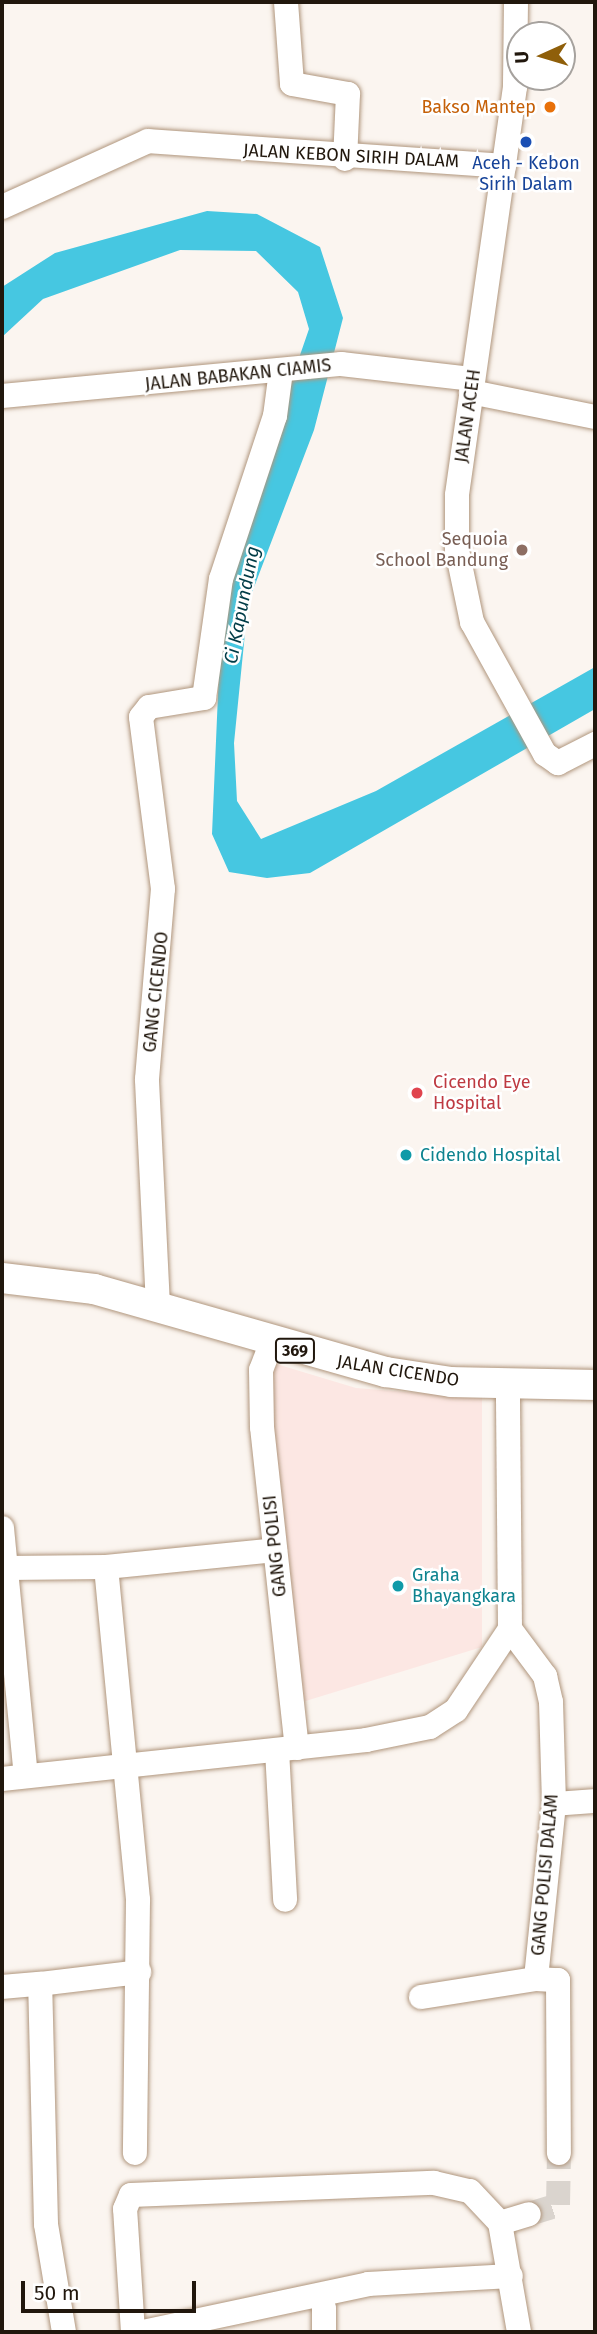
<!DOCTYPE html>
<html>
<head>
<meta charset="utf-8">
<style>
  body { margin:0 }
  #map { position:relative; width:597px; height:2334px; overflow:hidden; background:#fbf5f0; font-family:"Fira Sans",sans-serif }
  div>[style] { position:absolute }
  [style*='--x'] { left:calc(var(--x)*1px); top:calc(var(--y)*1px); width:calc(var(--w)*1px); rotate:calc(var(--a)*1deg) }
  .commercial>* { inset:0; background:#fce7e3 }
  .water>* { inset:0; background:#46c7e1 }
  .minor-tunnel>* { height:24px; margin-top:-12px; transform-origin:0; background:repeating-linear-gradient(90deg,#dad4ce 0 24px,transparent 0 36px) }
  .roads { filter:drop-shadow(0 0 2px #b0967d) drop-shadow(0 0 2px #b0967d) }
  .minor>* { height:24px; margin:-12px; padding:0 12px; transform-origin:12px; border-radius:12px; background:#fff }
  .major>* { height:30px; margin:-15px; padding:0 15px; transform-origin:15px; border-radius:15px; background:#fff }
  .dots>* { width:19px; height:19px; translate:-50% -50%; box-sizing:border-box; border:4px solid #fff; border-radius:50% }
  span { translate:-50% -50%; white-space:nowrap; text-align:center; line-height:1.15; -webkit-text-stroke:5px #fff; paint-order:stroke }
  .shield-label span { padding:2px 5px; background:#fff; border:2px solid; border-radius:5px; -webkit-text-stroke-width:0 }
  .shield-label { font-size:16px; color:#21170d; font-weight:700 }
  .food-label { font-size:18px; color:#c56008 }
  .right { translate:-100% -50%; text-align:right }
  .street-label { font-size:18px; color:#21170d }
  .transit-label { font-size:18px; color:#164399 }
  .education-label { font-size:18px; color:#785e54 }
  .health-label { font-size:18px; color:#be3a42 }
  .left { translate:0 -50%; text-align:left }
  .culture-label { font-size:18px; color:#0d838f }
  .water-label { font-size:19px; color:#003c47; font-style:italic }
  .frame { position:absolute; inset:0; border:4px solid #21170d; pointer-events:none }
  .north { position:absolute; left:506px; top:21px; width:70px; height:70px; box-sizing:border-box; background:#fff; border:2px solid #a6a29e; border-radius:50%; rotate:266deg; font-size:19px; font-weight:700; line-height:28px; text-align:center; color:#21170d }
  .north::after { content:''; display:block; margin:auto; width:24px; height:32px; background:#8f5f0a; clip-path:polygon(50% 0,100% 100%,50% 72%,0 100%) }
  .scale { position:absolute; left:21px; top:2281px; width:175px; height:32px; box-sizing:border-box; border:4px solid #21170d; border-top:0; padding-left:9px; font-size:21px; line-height:24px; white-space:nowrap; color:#21170d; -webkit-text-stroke:5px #fff; paint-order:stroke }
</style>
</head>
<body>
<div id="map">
  <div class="commercial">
    <div style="clip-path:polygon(273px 1363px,356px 1388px,482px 1398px,482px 1647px,299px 1703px,269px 1430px)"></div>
  </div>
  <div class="water">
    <div style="clip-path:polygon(207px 211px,257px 214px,320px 247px,343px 318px,314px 430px,248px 603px,234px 743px,237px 801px,261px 839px,376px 791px,595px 667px,595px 709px,310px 873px,267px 878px,229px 872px,212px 834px,223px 578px,309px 329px,298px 292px,256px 251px,180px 250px,43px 299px,2px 337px,2px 287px,55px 253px)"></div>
  </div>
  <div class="minor-tunnel">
    <div style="--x:529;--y:2214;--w:30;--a:-17"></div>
    <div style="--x:558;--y:2205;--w:52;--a:-88.9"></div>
  </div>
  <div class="roads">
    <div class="minor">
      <div style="--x:286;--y:2;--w:82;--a:85.8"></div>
      <div style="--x:292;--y:84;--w:57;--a:10.1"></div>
      <div style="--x:348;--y:94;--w:65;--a:92.6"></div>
      <div style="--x:516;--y:2;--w:85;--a:90.7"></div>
      <div style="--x:515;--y:87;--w:412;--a:98.1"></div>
      <div style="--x:457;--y:495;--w:55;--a:90"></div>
      <div style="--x:457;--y:550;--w:74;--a:78.2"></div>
      <div style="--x:472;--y:622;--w:151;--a:61.1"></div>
      <div style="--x:545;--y:754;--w:16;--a:35"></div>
      <div style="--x:558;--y:763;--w:42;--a:-27.2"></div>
      <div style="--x:2;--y:207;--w:160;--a:-24.3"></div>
      <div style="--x:148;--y:141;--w:357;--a:4"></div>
      <div style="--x:471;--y:392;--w:126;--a:11.4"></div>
      <div style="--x:2;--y:396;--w:341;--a:-5.4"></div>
      <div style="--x:341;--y:364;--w:133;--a:6.5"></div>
      <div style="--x:158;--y:1306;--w:227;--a:-92.8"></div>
      <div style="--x:147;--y:1079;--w:191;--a:-85.2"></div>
      <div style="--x:163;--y:889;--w:173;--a:-97.3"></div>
      <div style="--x:141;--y:717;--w:13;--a:-51"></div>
      <div style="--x:149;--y:707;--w:56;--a:-9.3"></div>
      <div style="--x:204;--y:698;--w:120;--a:-81.9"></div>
      <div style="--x:221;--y:579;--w:172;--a:-71.7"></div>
      <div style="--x:275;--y:416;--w:45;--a:-82.4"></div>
      <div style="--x:271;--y:1344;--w:28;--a:111"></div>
      <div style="--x:261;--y:1370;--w:57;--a:89"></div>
      <div style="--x:262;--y:1427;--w:323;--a:83.8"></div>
      <div style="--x:2;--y:1528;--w:248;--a:84.5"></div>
      <div style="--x:106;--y:1567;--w:335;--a:84.5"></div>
      <div style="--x:138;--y:1900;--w:253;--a:90.7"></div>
      <div style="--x:6;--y:1568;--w:100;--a:-0.6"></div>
      <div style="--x:106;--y:1567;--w:170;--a:-5.7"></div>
      <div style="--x:510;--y:1629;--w:59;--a:53.3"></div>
      <div style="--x:545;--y:1676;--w:27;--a:77"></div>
      <div style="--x:551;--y:1702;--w:102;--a:88.3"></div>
      <div style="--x:554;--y:1804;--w:176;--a:95.9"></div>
      <div style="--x:536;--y:1979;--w:22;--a:3"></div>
      <div style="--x:558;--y:1980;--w:173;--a:89.7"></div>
      <div style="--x:277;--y:1750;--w:150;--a:86.9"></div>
      <div style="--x:2;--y:1779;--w:366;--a:-6.1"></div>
      <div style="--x:366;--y:1740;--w:65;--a:-11.5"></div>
      <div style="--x:430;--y:1727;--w:31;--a:-33"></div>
      <div style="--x:456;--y:1710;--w:97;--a:-56.3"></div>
      <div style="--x:510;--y:1629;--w:245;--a:-90.5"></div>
      <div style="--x:554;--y:1804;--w:41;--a:-4.2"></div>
      <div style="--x:2;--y:1987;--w:38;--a:-5"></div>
      <div style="--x:421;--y:1997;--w:116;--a:-8.9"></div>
      <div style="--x:500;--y:2223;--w:30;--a:-17"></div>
      <div style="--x:64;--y:2332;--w:109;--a:-99.5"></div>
      <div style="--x:46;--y:2224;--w:240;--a:-91.4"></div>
      <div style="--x:40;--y:1984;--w:100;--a:-6.9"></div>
      <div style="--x:133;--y:2332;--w:123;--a:-93.7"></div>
      <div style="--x:125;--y:2209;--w:15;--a:-67"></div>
      <div style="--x:131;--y:2195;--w:303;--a:-2.3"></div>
      <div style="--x:434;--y:2183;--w:37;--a:13"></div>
      <div style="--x:470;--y:2191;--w:44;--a:46.8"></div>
      <div style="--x:500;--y:2223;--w:111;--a:80.1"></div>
      <div style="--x:143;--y:2332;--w:230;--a:-12"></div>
      <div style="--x:368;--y:2284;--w:143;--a:-3.2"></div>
      <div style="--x:324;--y:2332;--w:24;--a:-90"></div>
    </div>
    <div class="major">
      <div style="--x:2;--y:1278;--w:93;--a:6.8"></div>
      <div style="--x:94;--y:1289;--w:304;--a:15.9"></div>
      <div style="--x:386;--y:1372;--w:66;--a:8.7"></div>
      <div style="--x:451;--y:1382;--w:144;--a:1.2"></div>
    </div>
  </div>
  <div class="dots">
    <div style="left:550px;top:107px;background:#e8710a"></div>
    <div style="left:526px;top:142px;background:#1a4fb4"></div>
    <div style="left:522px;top:550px;background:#8d6e63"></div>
    <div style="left:417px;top:1093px;background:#e0444e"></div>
    <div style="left:406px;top:1155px;background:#0f9aa8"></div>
    <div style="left:398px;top:1586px;background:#0f9aa8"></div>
  </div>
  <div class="shield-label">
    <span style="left:295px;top:1351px">369</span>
  </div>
  <div class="food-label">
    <span class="right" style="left:536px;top:107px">Bakso Mantep</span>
  </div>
  <div class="street-label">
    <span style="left:351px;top:156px;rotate:3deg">JALAN KEBON SIRIH DALAM</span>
    <span style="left:238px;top:375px;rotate:-6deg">JALAN BABAKAN CIAMIS</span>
    <span style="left:468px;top:416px;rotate:-82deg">JALAN ACEH</span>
    <span style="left:156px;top:992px;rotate:-84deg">GANG CICENDO</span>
    <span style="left:398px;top:1371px;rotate:9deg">JALAN CICENDO</span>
    <span style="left:275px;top:1546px;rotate:-96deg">GANG POLISI</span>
    <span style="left:545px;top:1875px;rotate:-85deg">GANG POLISI DALAM</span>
  </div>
  <div class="transit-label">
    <span style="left:526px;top:174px">Aceh - Kebon<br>Sirih Dalam</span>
  </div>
  <div class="education-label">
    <span class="right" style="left:508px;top:550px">Sequoia<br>School Bandung</span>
  </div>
  <div class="health-label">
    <span class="left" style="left:433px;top:1093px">Cicendo Eye<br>Hospital</span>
  </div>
  <div class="culture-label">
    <span class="left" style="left:420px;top:1155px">Cidendo Hospital</span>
    <span class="left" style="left:412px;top:1586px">Graha<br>Bhayangkara</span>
  </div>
  <div class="water-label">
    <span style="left:242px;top:605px;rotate:-79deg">Ci Kapundung</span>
  </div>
  <div class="frame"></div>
  <div class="north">U</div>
  <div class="scale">50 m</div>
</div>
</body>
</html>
